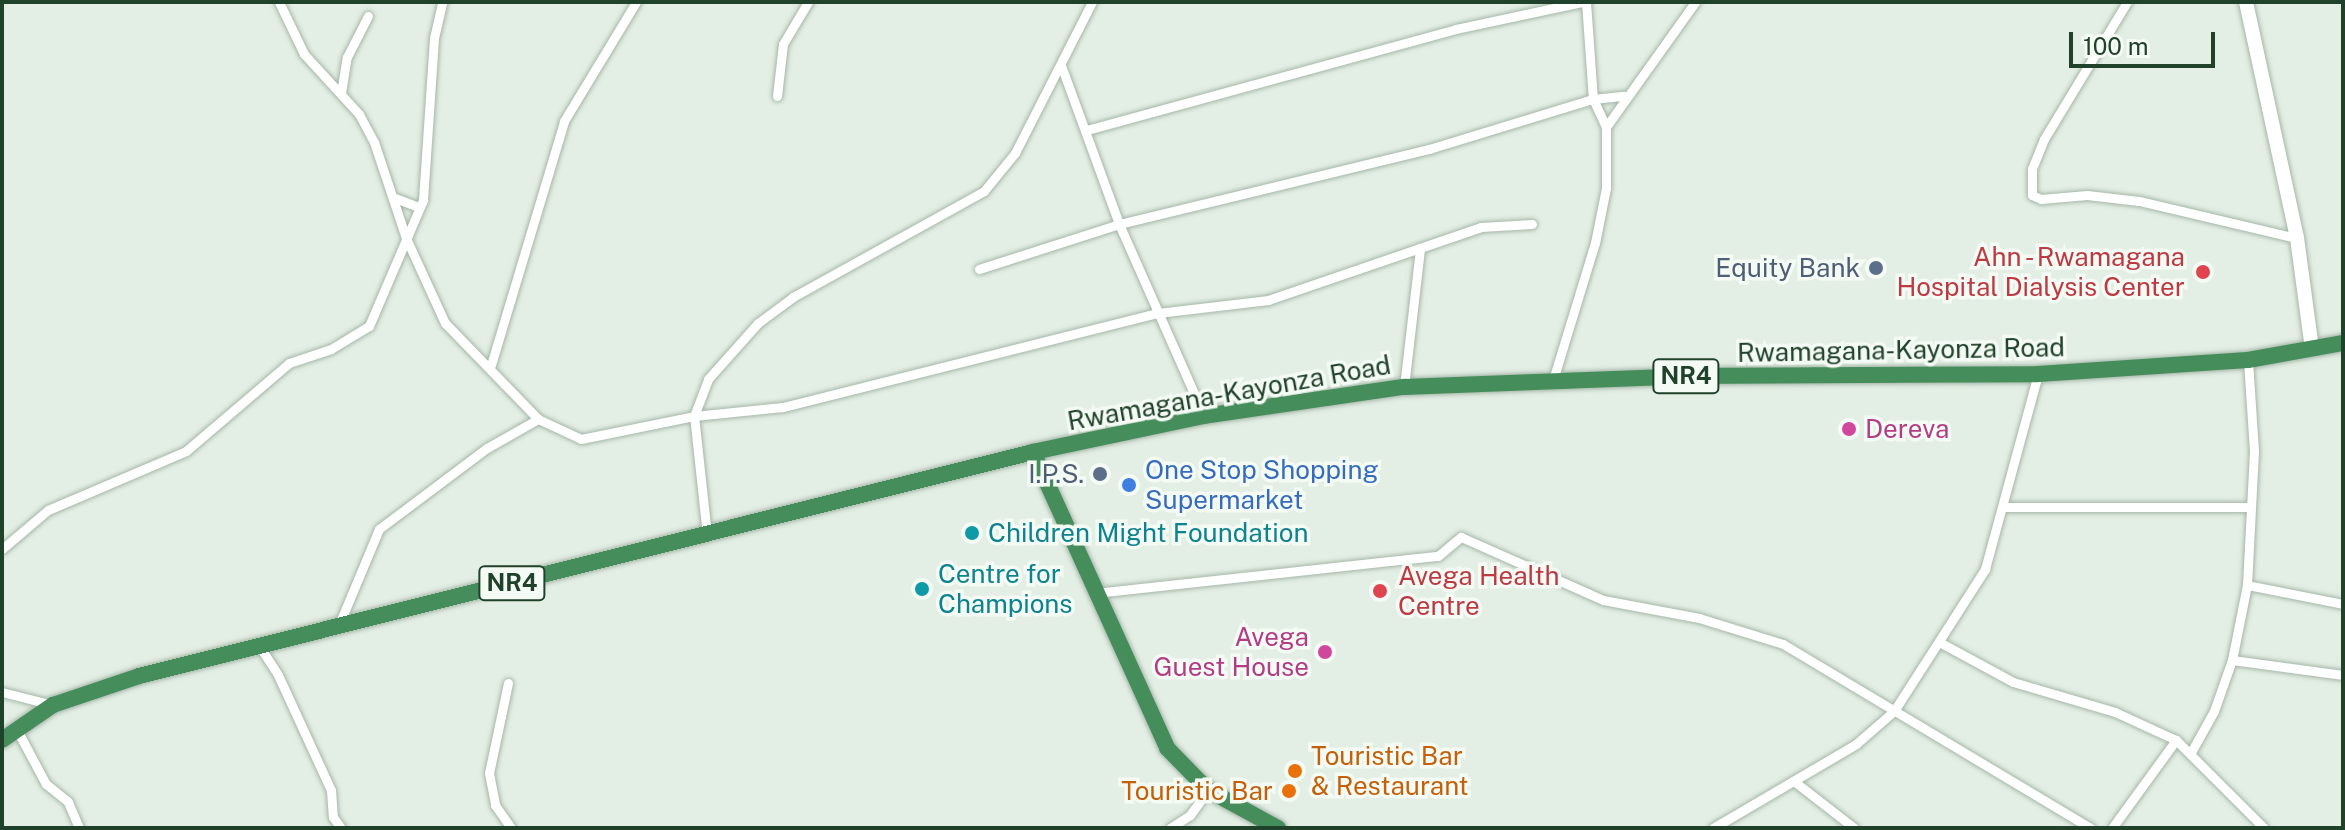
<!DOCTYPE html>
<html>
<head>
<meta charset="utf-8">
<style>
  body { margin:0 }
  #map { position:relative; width:2345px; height:830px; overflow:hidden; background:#e3eee4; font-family:"Public Sans",sans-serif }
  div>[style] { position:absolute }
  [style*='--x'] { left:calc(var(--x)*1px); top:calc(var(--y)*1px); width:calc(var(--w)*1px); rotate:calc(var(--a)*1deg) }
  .roads { filter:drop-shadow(0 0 2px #a5b7a8) drop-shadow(0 0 2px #a5b7a8) }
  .minor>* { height:9px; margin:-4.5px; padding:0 4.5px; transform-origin:4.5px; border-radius:4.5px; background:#fff }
  .secondary>* { height:14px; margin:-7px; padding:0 7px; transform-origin:7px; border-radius:7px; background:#fff }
  .trunk>* { height:16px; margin:-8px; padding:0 8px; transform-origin:8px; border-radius:8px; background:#468d5c }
  .dots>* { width:22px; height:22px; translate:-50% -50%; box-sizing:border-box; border:4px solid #f4faf4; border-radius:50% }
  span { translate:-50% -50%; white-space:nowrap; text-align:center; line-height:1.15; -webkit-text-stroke:7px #f4faf4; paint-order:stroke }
  .shield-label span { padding:2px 6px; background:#f4faf4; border:2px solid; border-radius:6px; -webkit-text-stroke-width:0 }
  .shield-label { font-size:24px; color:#20422a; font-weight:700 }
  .health-label { font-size:26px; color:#be3a42 }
  .right { translate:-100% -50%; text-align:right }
  .left { translate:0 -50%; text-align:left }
  .service-label { font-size:26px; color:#4e5e75 }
  .street-label { font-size:26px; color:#20422a }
  .hotel-label { font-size:26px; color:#b23c85 }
  .shop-label { font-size:26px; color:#366cbe }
  .culture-label { font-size:26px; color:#0d838f }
  .food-label { font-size:26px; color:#c56008 }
  .frame { position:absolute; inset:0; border:4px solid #20422a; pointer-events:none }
  .scale { position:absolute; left:2069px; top:32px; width:146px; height:36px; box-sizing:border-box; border:4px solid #20422a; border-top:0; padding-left:10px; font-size:24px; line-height:28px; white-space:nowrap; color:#20422a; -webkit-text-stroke:6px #f4faf4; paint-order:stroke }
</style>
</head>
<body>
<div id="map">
  <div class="roads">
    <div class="minor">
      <div style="--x:279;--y:2;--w:58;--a:64.3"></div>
      <div style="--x:304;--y:54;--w:81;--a:47.5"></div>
      <div style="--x:359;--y:114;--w:32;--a:62"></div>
      <div style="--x:374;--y:142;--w:101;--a:71.6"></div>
      <div style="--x:406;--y:238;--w:94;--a:65.4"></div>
      <div style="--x:445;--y:323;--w:134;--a:45.9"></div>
      <div style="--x:538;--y:419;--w:47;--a:24.9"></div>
      <div style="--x:581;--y:439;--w:115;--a:-11.5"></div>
      <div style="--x:694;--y:416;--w:89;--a:-5.8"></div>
      <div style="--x:783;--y:407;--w:387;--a:-14.1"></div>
      <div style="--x:1158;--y:313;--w:111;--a:-6.7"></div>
      <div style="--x:1268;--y:300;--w:225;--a:-18.9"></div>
      <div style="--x:1481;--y:227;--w:51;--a:-3.4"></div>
      <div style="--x:1586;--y:2;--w:97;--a:85.9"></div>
      <div style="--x:1593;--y:99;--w:31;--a:65"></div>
      <div style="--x:2127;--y:2;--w:160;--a:121.2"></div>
      <div style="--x:2044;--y:139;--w:32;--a:112"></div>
      <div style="--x:2032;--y:169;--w:26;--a:90"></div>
      <div style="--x:2032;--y:195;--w:10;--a:24"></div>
      <div style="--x:2041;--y:199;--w:46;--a:-5"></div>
      <div style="--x:2087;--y:195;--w:52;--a:6.6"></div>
      <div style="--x:2139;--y:201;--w:162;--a:13.2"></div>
      <div style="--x:1062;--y:68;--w:166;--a:69.9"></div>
      <div style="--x:1119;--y:224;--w:210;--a:66.1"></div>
      <div style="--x:341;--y:93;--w:36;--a:-81"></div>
      <div style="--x:347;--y:57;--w:46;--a:-62.9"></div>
      <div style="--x:777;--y:96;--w:52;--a:-83.4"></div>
      <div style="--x:783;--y:44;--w:49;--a:-59.2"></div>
      <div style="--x:1087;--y:130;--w:383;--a:-15.3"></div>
      <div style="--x:1456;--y:29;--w:129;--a:-12.1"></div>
      <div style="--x:395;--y:198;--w:26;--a:21"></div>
      <div style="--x:979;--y:269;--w:147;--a:-17.8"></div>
      <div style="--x:1119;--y:224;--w:319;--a:-13.6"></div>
      <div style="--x:1429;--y:149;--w:171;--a:-17"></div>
      <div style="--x:1593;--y:99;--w:31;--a:-6"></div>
      <div style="--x:491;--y:365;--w:255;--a:-73.3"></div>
      <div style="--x:564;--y:121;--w:139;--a:-58.8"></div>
      <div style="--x:1553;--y:380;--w:143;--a:-73"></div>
      <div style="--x:1595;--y:243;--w:56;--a:-78.7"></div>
      <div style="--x:1606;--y:188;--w:61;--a:-90"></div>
      <div style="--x:1606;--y:127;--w:153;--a:-54.5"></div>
      <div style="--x:1404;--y:387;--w:140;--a:-83.4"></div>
      <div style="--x:2005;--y:507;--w:244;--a:0"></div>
      <div style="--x:707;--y:535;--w:120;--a:-96.2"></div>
      <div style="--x:694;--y:416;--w:40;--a:-69"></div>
      <div style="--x:708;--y:379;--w:75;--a:-48.2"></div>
      <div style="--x:758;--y:323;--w:44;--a:-36.6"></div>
      <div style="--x:793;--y:297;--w:218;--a:-29"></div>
      <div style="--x:984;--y:191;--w:49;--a:-50.8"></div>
      <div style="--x:1015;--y:153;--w:169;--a:-63"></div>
      <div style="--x:2;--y:549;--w:60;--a:-40.3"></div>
      <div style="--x:48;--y:510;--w:150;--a:-23.1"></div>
      <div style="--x:186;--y:451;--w:135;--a:-40.5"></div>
      <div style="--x:289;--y:363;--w:44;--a:-18.4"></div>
      <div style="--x:331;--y:349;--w:44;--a:-31.2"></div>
      <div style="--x:369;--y:326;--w:137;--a:-66.8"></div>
      <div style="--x:423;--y:200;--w:162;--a:-86.1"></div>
      <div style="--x:434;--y:38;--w:37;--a:-77"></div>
      <div style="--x:2247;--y:585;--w:98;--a:11.2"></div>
      <div style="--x:1095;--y:593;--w:345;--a:-6.2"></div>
      <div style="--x:1438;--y:556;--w:30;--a:-40"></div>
      <div style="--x:1461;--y:537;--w:155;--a:23.9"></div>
      <div style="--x:1603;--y:600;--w:98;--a:10.6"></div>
      <div style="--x:1699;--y:618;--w:88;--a:17.2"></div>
      <div style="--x:1783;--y:644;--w:359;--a:30.9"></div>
      <div style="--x:338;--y:627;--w:106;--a:-67.3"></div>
      <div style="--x:379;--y:529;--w:135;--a:-36.9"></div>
      <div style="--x:487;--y:448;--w:59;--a:-29.6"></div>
      <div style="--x:1941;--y:643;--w:82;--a:28.4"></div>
      <div style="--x:2013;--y:682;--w:106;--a:16.4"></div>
      <div style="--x:2115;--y:712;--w:67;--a:24.7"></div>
      <div style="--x:2176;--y:740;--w:124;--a:45"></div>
      <div style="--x:260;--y:647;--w:33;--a:57"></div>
      <div style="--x:278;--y:675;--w:127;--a:65.3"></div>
      <div style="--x:331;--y:790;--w:27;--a:86"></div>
      <div style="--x:333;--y:817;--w:14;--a:54"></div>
      <div style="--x:2232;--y:660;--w:112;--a:7.7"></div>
      <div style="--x:508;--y:683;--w:92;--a:101.9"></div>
      <div style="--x:489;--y:773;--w:33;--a:79"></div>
      <div style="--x:495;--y:805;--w:28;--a:55"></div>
      <div style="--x:2;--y:692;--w:53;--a:14.3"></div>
      <div style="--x:17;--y:730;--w:61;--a:61.8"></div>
      <div style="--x:46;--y:784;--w:28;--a:39"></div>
      <div style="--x:68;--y:802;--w:28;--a:67"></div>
      <div style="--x:2190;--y:754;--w:49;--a:-60.8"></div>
      <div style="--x:2214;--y:711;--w:54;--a:-70.6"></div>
      <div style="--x:2232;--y:660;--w:76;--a:-78.7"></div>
      <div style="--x:2247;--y:585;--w:134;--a:-87"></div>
      <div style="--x:2254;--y:451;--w:91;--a:-93.8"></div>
      <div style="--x:1795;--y:782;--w:75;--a:37.9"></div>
      <div style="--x:1170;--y:828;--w:24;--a:-33"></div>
      <div style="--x:1190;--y:815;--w:31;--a:-54"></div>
      <div style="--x:1713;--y:828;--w:166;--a:-30.4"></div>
      <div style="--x:1856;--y:744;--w:50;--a:-41"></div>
      <div style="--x:1894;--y:711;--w:169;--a:-57.3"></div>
      <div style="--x:1985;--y:569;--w:202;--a:-74.8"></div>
      <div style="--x:2112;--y:828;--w:109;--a:-54"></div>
    </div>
    <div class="secondary">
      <div style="--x:2246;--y:2;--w:241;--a:77.8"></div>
      <div style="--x:2297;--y:238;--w:112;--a:82.3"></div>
    </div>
    <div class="trunk">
      <div style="--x:1033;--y:452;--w:325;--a:65.6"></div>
      <div style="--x:1167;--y:748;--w:59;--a:45.7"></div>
      <div style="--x:1208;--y:790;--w:80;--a:28.5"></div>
      <div style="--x:2;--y:740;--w:62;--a:-34.5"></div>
      <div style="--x:53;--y:705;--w:91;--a:-18.6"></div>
      <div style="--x:139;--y:676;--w:922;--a:-14.07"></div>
      <div style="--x:1033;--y:452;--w:175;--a:-11.9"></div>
      <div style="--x:1204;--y:416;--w:202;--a:-8.3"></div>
      <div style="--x:1404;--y:387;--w:282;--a:-2.2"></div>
      <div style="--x:1686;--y:376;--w:352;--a:-0.3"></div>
      <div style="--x:2038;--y:374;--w:210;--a:-3.8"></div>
      <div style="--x:2248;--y:360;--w:97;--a:-10.1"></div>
    </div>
  </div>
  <div class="dots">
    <div style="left:1876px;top:268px;background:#5c6f8a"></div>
    <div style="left:2203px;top:272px;background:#e0444e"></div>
    <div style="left:1849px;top:429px;background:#d1479c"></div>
    <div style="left:1100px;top:474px;background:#5c6f8a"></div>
    <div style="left:1129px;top:485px;background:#3f7fe0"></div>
    <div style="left:972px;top:533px;background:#0f9aa8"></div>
    <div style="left:922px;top:589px;background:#0f9aa8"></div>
    <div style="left:1380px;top:591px;background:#e0444e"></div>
    <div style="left:1325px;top:652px;background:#d1479c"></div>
    <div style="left:1295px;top:771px;background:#e8710a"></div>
    <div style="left:1289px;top:791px;background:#e8710a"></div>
  </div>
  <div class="shield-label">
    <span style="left:1686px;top:376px">NR4</span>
    <span style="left:512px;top:583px">NR4</span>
  </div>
  <div class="health-label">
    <span class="right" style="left:2185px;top:272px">Ahn - Rwamagana<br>Hospital Dialysis Center</span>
    <span class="left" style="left:1398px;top:591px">Avega Health<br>Centre</span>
  </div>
  <div class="service-label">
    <span class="right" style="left:1860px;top:268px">Equity Bank</span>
    <span class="right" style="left:1084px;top:474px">I.P.S.</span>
  </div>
  <div class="street-label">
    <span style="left:1901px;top:350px;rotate:-1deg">Rwamagana-Kayonza Road</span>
    <span style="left:1229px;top:393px;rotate:-10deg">Rwamagana-Kayonza Road</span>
  </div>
  <div class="hotel-label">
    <span class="left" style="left:1865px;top:429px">Dereva</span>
    <span class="right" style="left:1309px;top:652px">Avega<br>Guest House</span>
  </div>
  <div class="shop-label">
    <span class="left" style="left:1145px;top:485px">One Stop Shopping<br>Supermarket</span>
  </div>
  <div class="culture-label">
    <span class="left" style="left:988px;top:533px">Children Might Foundation</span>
    <span class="left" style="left:938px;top:589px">Centre for<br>Champions</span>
  </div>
  <div class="food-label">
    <span class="left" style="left:1311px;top:771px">Touristic Bar<br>&amp; Restaurant</span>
    <span class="right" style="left:1273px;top:791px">Touristic Bar</span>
  </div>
  <div class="frame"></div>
  <div class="scale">100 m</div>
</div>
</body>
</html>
